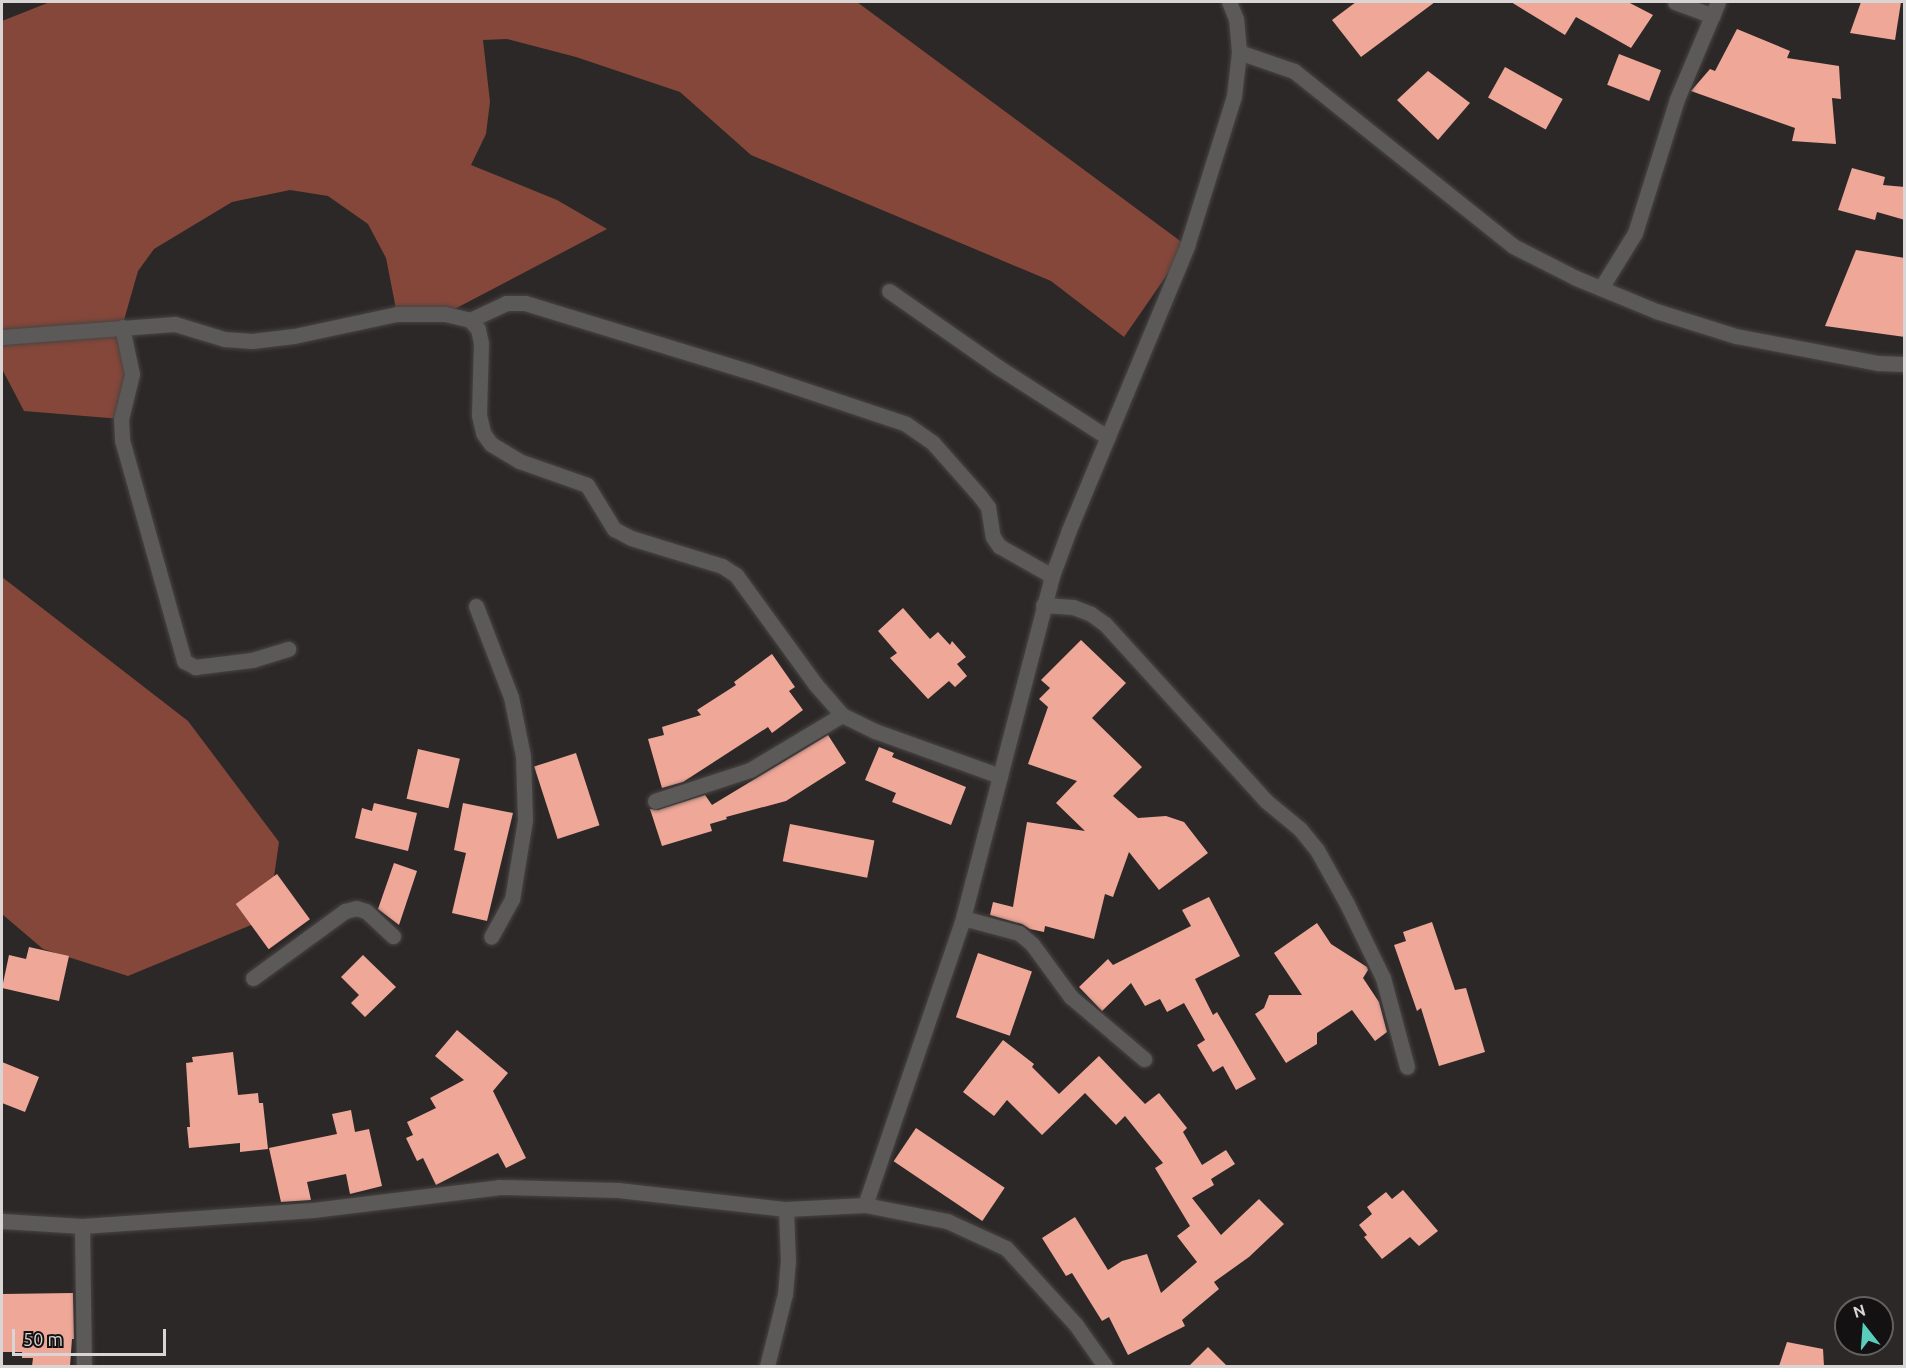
<!DOCTYPE html>
<html>
<head>
<meta charset="utf-8">
<style>
  body { margin:0 }
  #map { position:relative; width:1906px; height:1368px; overflow:hidden; background:#2c2827; font-family:Ubuntu,sans-serif }
  div>[style] { position:absolute }
  [style*='--x'] { left:calc(var(--x)*1px); top:calc(var(--y)*1px); width:calc(var(--w)*1px); rotate:calc(var(--a)*1deg) }
  .forest>* { inset:0; background:#85473a }
  .building>* { inset:0; background:#efa798; transform-origin:0 0 }
  .roads { filter:drop-shadow(0 0 2px #484443) drop-shadow(0 0 2px #484443) }
  .minor>* { height:15px; margin:-7.5px; padding:0 7.5px; transform-origin:7.5px; border-radius:7.5px; background:#5c5959 }
  span { translate:-50% -50%; white-space:nowrap; text-align:center; line-height:1.15; -webkit-text-stroke:6px #131111; paint-order:stroke }
  .frame { position:absolute; inset:0; border:3px solid #d8d5d4; pointer-events:none }
  .north { position:absolute; left:1834px; top:1296px; width:60px; height:60px; box-sizing:border-box; background:#131111; border:2px solid #625f5f; border-radius:50%; rotate:343deg; font-size:16px; font-weight:700; line-height:24px; text-align:center; color:#d8d5d4 }
  .north::after { content:''; display:block; margin:auto; width:21px; height:27px; background:#5acebd; clip-path:polygon(50% 0,100% 100%,50% 72%,0 100%) }
  .scale { position:absolute; left:12px; top:1329px; width:154px; height:27px; box-sizing:border-box; border:3px solid #d8d5d4; border-top:0; padding-left:8px; font-size:18px; line-height:21px; white-space:nowrap; color:#d8d5d4; -webkit-text-stroke:4px #131111; paint-order:stroke }
</style>
</head>
<body>
<div id="map">
  <div class="forest">
    <div style="clip-path:polygon(50px 2px,857px 2px,1187px 246px,1124px 337px,1051px 281px,751px 155px,680px 92px,576px 57px,507px 39px,483px 40px,490px 102px,486px 134px,471px 165px,557px 200px,607px 229px,445px 314px,397px 314px,386px 258px,368px 224px,328px 196px,290px 190px,232px 202px,154px 249px,138px 271px,122px 327px,129px 355px,121px 419px,24px 411px,2px 369px,2px 21px)"></div>
    <div style="clip-path:polygon(2px 577px,188px 721px,279px 842px,268px 918px,128px 976px,43px 949px,2px 914px)"></div>
  </div>
  <div class="building">
    <div style="clip-path:polygon(1356px 2px,1435px 2px,1361px 57px,1332px 20px)"></div>
    <div style="clip-path:polygon(1511px 2px,1628px 2px,1653px 15px,1631px 48px,1576px 17px,1565px 35px)"></div>
    <div style="clip-path:polygon(1861px 2px,1901px 2px,1895px 40px,1850px 33px)"></div>
    <div style="clip-path:polygon(1737px 29px,1790px 51px,1787px 58px,1839px 66px,1841px 99px,1832px 98px,1836px 144px,1792px 141px,1795px 128px,1691px 91px,1710px 69px,1715px 71px)"></div>
    <div style="left:1619px;top:54px;width:45px;height:33px;rotate:21deg"></div>
    <div style="left:1505px;top:67px;width:66px;height:35px;rotate:29deg"></div>
    <div style="clip-path:polygon(1428px 71px,1470px 103px,1438px 140px,1397px 100px)"></div>
    <div style="clip-path:polygon(1852px 168px,1885px 177px,1883px 185px,1905px 187px,1905px 220px,1877px 212px,1875px 220px,1838px 210px)"></div>
    <div style="clip-path:polygon(1856px 250px,1905px 258px,1905px 337px,1825px 326px)"></div>
    <div style="clip-path:polygon(903px 608px,930px 639px,938px 632px,950px 645px,952px 641px,966px 657px,957px 664px,967px 676px,955px 687px,949px 681px,928px 699px,890px 658px,897px 653px,878px 631px)"></div>
    <div style="clip-path:polygon(1081px 640px,1126px 683px,1092px 718px,1142px 767px,1113px 796px,1138px 818px,1166px 816px,1184px 822px,1208px 853px,1159px 890px,1129px 852px,1113px 897px,1105px 894px,1094px 939px,1045px 926px,1044px 932px,1030px 929px,1022px 924px,990px 915px,993px 902px,1013px 907px,1027px 822px,1085px 831px,1056px 803px,1077px 781px,1028px 764px,1048px 707px,1039px 699px,1050px 688px,1041px 680px)"></div>
    <div style="clip-path:polygon(772px 654px,795px 687px,789px 691px,803px 710px,772px 733px,768px 727px,683px 782px,662px 788px,648px 739px,664px 735px,662px 727px,701px 715px,697px 710px,736px 685px,734px 682px)"></div>
    <div style="clip-path:polygon(828px 735px,846px 763px,786px 801px,726px 817px,727px 819px,710px 824px,712px 831px,662px 846px,650px 809px,658px 810px,705px 795px,712px 805px)"></div>
    <div style="clip-path:polygon(879px 747px,894px 753px,892px 757px,966px 787px,951px 825px,892px 802px,896px 793px,865px 780px)"></div>
    <div style="left:418px;top:749px;width:43px;height:51px;rotate:13deg"></div>
    <div style="left:576px;top:753px;width:76px;height:44px;rotate:72deg"></div>
    <div style="clip-path:polygon(374px 803px,417px 813px,408px 851px,355px 838px,362px 808px,372px 811px)"></div>
    <div style="clip-path:polygon(463px 803px,513px 813px,487px 921px,452px 913px,466px 853px,454px 850px)"></div>
    <div style="left:790px;top:824px;width:86px;height:38px;rotate:11deg"></div>
    <div style="clip-path:polygon(394px 863px,417px 871px,399px 925px,378px 909px)"></div>
    <div style="left:277px;top:874px;width:56px;height:51px;rotate:54deg"></div>
    <div style="clip-path:polygon(1209px 897px,1240px 956px,1195px 979px,1213px 1015px,1217px 1012px,1256px 1079px,1236px 1090px,1223px 1066px,1213px 1072px,1197px 1045px,1205px 1040px,1184px 1003px,1167px 1012px,1160px 999px,1145px 1006px,1131px 983px,1102px 1011px,1079px 987px,1108px 959px,1113px 965px,1191px 926px,1182px 910px)"></div>
    <div style="clip-path:polygon(1432px 922px,1455px 990px,1466px 988px,1485px 1052px,1439px 1066px,1421px 1008px,1417px 1011px,1394px 945px,1406px 941px,1403px 932px)"></div>
    <div style="clip-path:polygon(1317px 923px,1331px 944px,1367px 967px,1368px 970px,1363px 978px,1379px 1002px,1387px 1032px,1375px 1041px,1352px 1010px,1317px 1033px,1317px 1044px,1286px 1063px,1255px 1014px,1264px 1008px,1269px 995px,1302px 995px,1274px 953px)"></div>
    <div style="clip-path:polygon(29px 947px,69px 956px,59px 1001px,2px 988px,9px 955px,26px 959px)"></div>
    <div style="left:978px;top:953px;width:57px;height:68px;rotate:19deg"></div>
    <div style="clip-path:polygon(363px 955px,396px 987px,365px 1017px,351px 1003px,359px 995px,341px 977px)"></div>
    <div style="clip-path:polygon(457px 1030px,508px 1073px,493px 1091px,526px 1158px,506px 1168px,498px 1153px,436px 1185px,423px 1158px,417px 1161px,406px 1138px,413px 1135px,407px 1122px,436px 1108px,430px 1098px,464px 1080px,435px 1056px)"></div>
    <div style="clip-path:polygon(1003px 1040px,1034px 1064px,1032px 1067px,1059px 1094px,1099px 1056px,1145px 1104px,1159px 1093px,1187px 1128px,1183px 1132px,1202px 1165px,1226px 1150px,1235px 1164px,1211px 1179px,1214px 1185px,1192px 1198px,1221px 1235px,1259px 1199px,1284px 1224px,1249px 1257px,1214px 1282px,1219px 1289px,1182px 1320px,1185px 1326px,1128px 1355px,1109px 1317px,1102px 1321px,1072px 1273px,1066px 1276px,1042px 1238px,1075px 1217px,1108px 1270px,1122px 1261px,1147px 1254px,1161px 1293px,1197px 1262px,1177px 1236px,1190px 1226px,1155px 1168px,1163px 1163px,1125px 1116px,1116px 1125px,1085px 1093px,1042px 1135px,1007px 1100px,994px 1116px,963px 1092px)"></div>
    <div style="clip-path:polygon(233px 1052px,238px 1095px,258px 1093px,259px 1103px,263px 1103px,268px 1149px,240px 1152px,240px 1143px,189px 1148px,187px 1127px,190px 1127px,186px 1063px,193px 1062px,192px 1057px)"></div>
    <div style="clip-path:polygon(2px 1062px,39px 1077px,25px 1112px,2px 1103px)"></div>
    <div style="clip-path:polygon(351px 1110px,355px 1132px,369px 1129px,382px 1186px,350px 1194px,346px 1174px,307px 1182px,311px 1200px,281px 1202px,269px 1148px,337px 1134px,332px 1114px)"></div>
    <div style="left:916px;top:1128px;width:107px;height:40px;rotate:34deg"></div>
    <div style="clip-path:polygon(1403px 1190px,1438px 1231px,1419px 1246px,1410px 1237px,1382px 1259px,1364px 1237px,1367px 1235px,1359px 1225px,1372px 1214px,1367px 1207px,1386px 1192px,1392px 1199px)"></div>
    <div style="clip-path:polygon(73px 1293px,74px 1339px,72px 1339px,70px 1366px,32px 1366px,33px 1358px,22px 1358px,22px 1352px,2px 1352px,2px 1294px)"></div>
    <div style="clip-path:polygon(1787px 1342px,1823px 1349px,1824px 1366px,1779px 1366px)"></div>
    <div style="clip-path:polygon(1208px 1347px,1227px 1366px,1189px 1366px)"></div>
  </div>
  <div class="roads">
    <div class="minor">
      <div style="--x:1675;--y:2;--w:40;--a:20.2"></div>
      <div style="--x:1239;--y:52;--w:58;--a:19.1"></div>
      <div style="--x:1294;--y:71;--w:280;--a:38.6"></div>
      <div style="--x:1513;--y:246;--w:71;--a:26.9"></div>
      <div style="--x:1576;--y:278;--w:87;--a:22.4"></div>
      <div style="--x:1656;--y:311;--w:84;--a:17.4"></div>
      <div style="--x:1736;--y:336;--w:145;--a:10.8"></div>
      <div style="--x:1878;--y:363;--w:26;--a:2"></div>
      <div style="--x:1601;--y:288;--w:65;--a:-58.3"></div>
      <div style="--x:1635;--y:233;--w:140;--a:-72.6"></div>
      <div style="--x:1677;--y:99;--w:105;--a:-67.1"></div>
      <div style="--x:889;--y:291;--w:133;--a:34.9"></div>
      <div style="--x:998;--y:367;--w:130;--a:32.7"></div>
      <div style="--x:470;--y:320;--w:40;--a:-25"></div>
      <div style="--x:506;--y:303;--w:19;--a:0"></div>
      <div style="--x:525;--y:303;--w:236;--a:17"></div>
      <div style="--x:751;--y:372;--w:163;--a:18.5"></div>
      <div style="--x:906;--y:424;--w:33;--a:35"></div>
      <div style="--x:933;--y:443;--w:69;--a:48.5"></div>
      <div style="--x:979;--y:495;--w:15;--a:53"></div>
      <div style="--x:988;--y:507;--w:30;--a:81"></div>
      <div style="--x:993;--y:537;--w:11;--a:56"></div>
      <div style="--x:999;--y:546;--w:61;--a:29.5"></div>
      <div style="--x:122;--y:327;--w:48;--a:78"></div>
      <div style="--x:132;--y:374;--w:46;--a:103.7"></div>
      <div style="--x:121;--y:419;--w:21;--a:87"></div>
      <div style="--x:122;--y:440;--w:230;--a:74.3"></div>
      <div style="--x:184;--y:661;--w:13;--a:29"></div>
      <div style="--x:195;--y:667;--w:57;--a:-7"></div>
      <div style="--x:252;--y:660;--w:38;--a:-17"></div>
      <div style="--x:2;--y:337;--w:173;--a:-4.3"></div>
      <div style="--x:175;--y:324;--w:51;--a:17"></div>
      <div style="--x:224;--y:339;--w:28;--a:4"></div>
      <div style="--x:252;--y:341;--w:42;--a:-6.8"></div>
      <div style="--x:294;--y:336;--w:105;--a:-12.1"></div>
      <div style="--x:397;--y:314;--w:48;--a:0"></div>
      <div style="--x:445;--y:314;--w:26;--a:13"></div>
      <div style="--x:470;--y:320;--w:12;--a:48"></div>
      <div style="--x:478;--y:329;--w:14;--a:78"></div>
      <div style="--x:481;--y:343;--w:72;--a:91.6"></div>
      <div style="--x:479;--y:415;--w:18;--a:77"></div>
      <div style="--x:483;--y:433;--w:14;--a:54"></div>
      <div style="--x:491;--y:444;--w:33;--a:31"></div>
      <div style="--x:519;--y:461;--w:72;--a:19.4"></div>
      <div style="--x:587;--y:485;--w:52;--a:58.5"></div>
      <div style="--x:614;--y:529;--w:19;--a:28"></div>
      <div style="--x:631;--y:538;--w:95;--a:17.1"></div>
      <div style="--x:722;--y:566;--w:17;--a:33"></div>
      <div style="--x:736;--y:575;--w:136;--a:54"></div>
      <div style="--x:816;--y:685;--w:40;--a:49"></div>
      <div style="--x:842;--y:715;--w:37;--a:26"></div>
      <div style="--x:875;--y:731;--w:133;--a:19.8"></div>
      <div style="--x:1043;--y:605;--w:30;--a:4"></div>
      <div style="--x:1073;--y:607;--w:19;--a:21"></div>
      <div style="--x:1091;--y:614;--w:17;--a:36"></div>
      <div style="--x:1105;--y:624;--w:239;--a:47.7"></div>
      <div style="--x:1266;--y:801;--w:44;--a:39.5"></div>
      <div style="--x:1300;--y:829;--w:27;--a:51"></div>
      <div style="--x:1317;--y:850;--w:62;--a:60.9"></div>
      <div style="--x:1347;--y:904;--w:82;--a:64.1"></div>
      <div style="--x:1383;--y:978;--w:92;--a:74.9"></div>
      <div style="--x:476;--y:606;--w:97;--a:69"></div>
      <div style="--x:511;--y:697;--w:60;--a:78.5"></div>
      <div style="--x:523;--y:756;--w:64;--a:88.2"></div>
      <div style="--x:525;--y:820;--w:80;--a:99.3"></div>
      <div style="--x:512;--y:899;--w:43;--a:118.9"></div>
      <div style="--x:655;--y:801;--w:100;--a:-18.1"></div>
      <div style="--x:750;--y:770;--w:107;--a:-30.9"></div>
      <div style="--x:963;--y:918;--w:58;--a:15"></div>
      <div style="--x:1019;--y:933;--w:17;--a:40"></div>
      <div style="--x:1032;--y:944;--w:66;--a:53.7"></div>
      <div style="--x:1071;--y:997;--w:96;--a:40.3"></div>
      <div style="--x:253;--y:978;--w:114;--a:-36.1"></div>
      <div style="--x:345;--y:911;--w:11;--a:-15"></div>
      <div style="--x:356;--y:908;--w:10;--a:17"></div>
      <div style="--x:366;--y:911;--w:37;--a:43"></div>
      <div style="--x:865;--y:1205;--w:303;--a:-71.1"></div>
      <div style="--x:963;--y:918;--w:353;--a:-75.4"></div>
      <div style="--x:1052;--y:576;--w:49;--a:-69.7"></div>
      <div style="--x:1069;--y:530;--w:308;--a:-67.4"></div>
      <div style="--x:1187;--y:246;--w:157;--a:-72.6"></div>
      <div style="--x:1234;--y:96;--w:44;--a:-83.5"></div>
      <div style="--x:1239;--y:52;--w:33;--a:-95"></div>
      <div style="--x:1236;--y:19;--w:18;--a:-112"></div>
      <div style="--x:2;--y:1221;--w:80;--a:3.6"></div>
      <div style="--x:82;--y:1226;--w:87;--a:-3.9"></div>
      <div style="--x:169;--y:1220;--w:144;--a:-4"></div>
      <div style="--x:313;--y:1210;--w:187;--a:-7"></div>
      <div style="--x:499;--y:1187;--w:119;--a:1.4"></div>
      <div style="--x:618;--y:1190;--w:169;--a:6.5"></div>
      <div style="--x:786;--y:1209;--w:79;--a:-2.9"></div>
      <div style="--x:865;--y:1205;--w:84;--a:11"></div>
      <div style="--x:947;--y:1221;--w:65;--a:24.6"></div>
      <div style="--x:1006;--y:1248;--w:104;--a:47.7"></div>
      <div style="--x:1076;--y:1325;--w:50;--a:54.7"></div>
      <div style="--x:82;--y:1226;--w:140;--a:89.2"></div>
      <div style="--x:767;--y:1366;--w:74;--a:-76"></div>
      <div style="--x:785;--y:1294;--w:32;--a:-85"></div>
      <div style="--x:788;--y:1262;--w:53;--a:-92.2"></div>
    </div>
  </div>
  <div class="frame"></div>
  <div class="north">N</div>
  <div class="scale">50 m</div>
</div>
</body>
</html>
